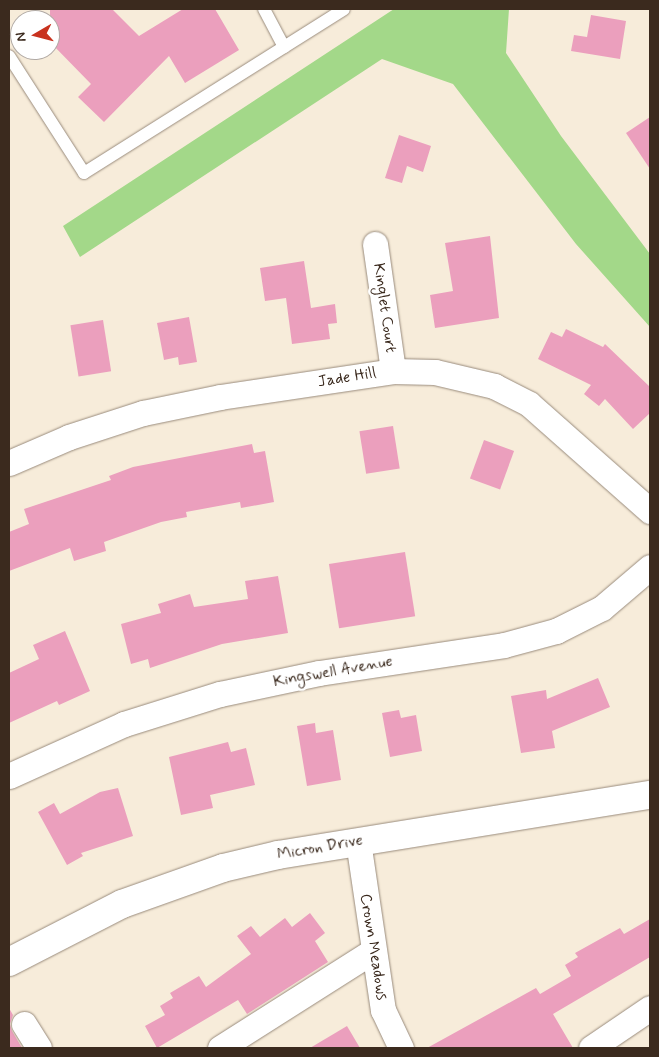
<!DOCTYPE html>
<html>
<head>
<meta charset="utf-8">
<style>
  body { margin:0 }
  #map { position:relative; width:659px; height:1057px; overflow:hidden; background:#f7ecda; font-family:Mynerve,sans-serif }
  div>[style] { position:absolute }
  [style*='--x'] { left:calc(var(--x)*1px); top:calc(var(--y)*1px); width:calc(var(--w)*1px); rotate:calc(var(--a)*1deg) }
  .green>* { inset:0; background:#a3d889 }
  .building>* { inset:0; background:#eb9fbd; transform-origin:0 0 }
  .roads { filter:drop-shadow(0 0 1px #998b7c) drop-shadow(0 0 1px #998b7c) }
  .lane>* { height:12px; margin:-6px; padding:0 6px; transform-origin:6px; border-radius:6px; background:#fff }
  .street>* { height:25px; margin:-12.5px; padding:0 12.5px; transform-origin:12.5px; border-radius:12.5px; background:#fff }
  .secondary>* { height:28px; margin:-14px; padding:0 14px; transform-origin:14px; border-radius:14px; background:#fff }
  span { translate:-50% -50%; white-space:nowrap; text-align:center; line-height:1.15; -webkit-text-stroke:5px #fff; paint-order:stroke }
  .street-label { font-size:16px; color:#3b2a1e }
  .frame { position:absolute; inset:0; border:10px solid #3b2a1e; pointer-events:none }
  .north { position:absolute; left:10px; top:10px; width:50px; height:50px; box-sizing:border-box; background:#fff; border:1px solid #b1aaa5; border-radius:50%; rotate:262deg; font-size:14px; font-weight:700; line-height:20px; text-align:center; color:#3b2a1e }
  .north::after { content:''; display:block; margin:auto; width:18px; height:22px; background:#c8321e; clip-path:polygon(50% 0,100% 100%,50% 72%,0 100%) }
</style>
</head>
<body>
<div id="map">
  <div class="green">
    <div style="clip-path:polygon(394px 9px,509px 9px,506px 53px,561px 136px,650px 254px,650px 327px,576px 244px,453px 84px,382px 59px,80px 257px,63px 226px)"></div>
  </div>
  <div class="building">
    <div style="clip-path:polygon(50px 9px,112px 9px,139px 36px,183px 9px,215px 9px,239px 50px,185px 83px,169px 56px,104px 122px,78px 97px,91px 84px,50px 42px)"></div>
    <div style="clip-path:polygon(591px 15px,626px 21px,620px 59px,571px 51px,574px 35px,587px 37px)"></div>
    <div style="clip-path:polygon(650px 117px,650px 169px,626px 133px)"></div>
    <div style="clip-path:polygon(399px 135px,431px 146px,423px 172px,407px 166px,402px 183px,385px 178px)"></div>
    <div style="clip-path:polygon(490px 236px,499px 318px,435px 328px,430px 295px,453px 291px,445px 243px)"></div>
    <div style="clip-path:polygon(304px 261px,311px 308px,335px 304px,337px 323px,328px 324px,330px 339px,292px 344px,286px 298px,265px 301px,260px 268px)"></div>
    <div style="clip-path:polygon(189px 317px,197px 362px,179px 365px,178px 357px,164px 360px,157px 323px)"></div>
    <div style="left:103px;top:320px;width:52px;height:33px;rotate:81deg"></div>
    <div style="clip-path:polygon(566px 329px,603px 347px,605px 344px,650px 387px,650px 413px,633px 429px,605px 399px,599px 406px,584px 394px,591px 385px,538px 359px,551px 332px,562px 337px)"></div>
    <div style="left:393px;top:426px;width:43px;height:34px;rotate:81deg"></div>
    <div style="left:484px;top:440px;width:32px;height:41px;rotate:20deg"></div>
    <div style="clip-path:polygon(252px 444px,254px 453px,265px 451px,274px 502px,241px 508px,240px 502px,186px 512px,187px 517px,161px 522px,104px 542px,106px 551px,74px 561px,70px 548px,9px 571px,9px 532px,29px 524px,24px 509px,111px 480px,109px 476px,133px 467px)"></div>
    <div style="left:405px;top:552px;width:65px;height:77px;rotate:81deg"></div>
    <div style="clip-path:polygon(278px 576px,288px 633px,222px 644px,150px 668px,148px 659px,131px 664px,121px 624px,161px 613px,158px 604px,190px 594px,194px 607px,248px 599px,245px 581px)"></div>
    <div style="clip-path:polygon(65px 631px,90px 691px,59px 705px,57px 701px,9px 723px,9px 673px,39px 659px,33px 645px)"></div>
    <div style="clip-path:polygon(598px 678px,610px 707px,552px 731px,555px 748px,521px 753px,511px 696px,546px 690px,547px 699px)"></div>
    <div style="clip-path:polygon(399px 710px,401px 718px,416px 715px,422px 751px,390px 757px,382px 713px)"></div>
    <div style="clip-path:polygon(315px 723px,316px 733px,333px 730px,341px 780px,307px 786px,297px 726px)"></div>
    <div style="clip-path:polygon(228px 742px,231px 752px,246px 748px,255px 785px,210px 795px,213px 808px,181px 815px,169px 757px)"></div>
    <div style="clip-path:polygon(118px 788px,133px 836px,81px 853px,83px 856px,67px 865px,38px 812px,54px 803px,60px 814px,100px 792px)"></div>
    <div style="clip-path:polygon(310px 913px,325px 933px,315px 941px,328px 962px,247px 1014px,238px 1000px,157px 1048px,145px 1026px,165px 1015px,160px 1006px,173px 998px,170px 993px,199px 976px,206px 987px,251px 954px,237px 936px,251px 926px,260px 937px,285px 918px,292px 927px)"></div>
    <div style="clip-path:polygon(650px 919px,650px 957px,553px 1014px,573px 1048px,427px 1048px,536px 988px,540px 994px,571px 976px,565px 965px,578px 957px,575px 953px,620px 928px,624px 934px)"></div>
    <div style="clip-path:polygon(9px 1008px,13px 1015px,10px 1024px,12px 1031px,22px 1048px,9px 1048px)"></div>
    <div style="clip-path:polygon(347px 1026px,360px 1048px,310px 1048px)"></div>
  </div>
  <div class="roads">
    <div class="lane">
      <div style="--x:264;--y:9;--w:43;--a:62.2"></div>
      <div style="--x:9;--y:56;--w:139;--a:57.3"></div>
      <div style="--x:84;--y:173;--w:307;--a:-32.2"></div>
    </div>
    <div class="street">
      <div style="--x:375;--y:244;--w:128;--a:81.9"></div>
      <div style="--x:9;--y:463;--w:65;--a:-23.4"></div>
      <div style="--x:69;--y:437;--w:78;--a:-18"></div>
      <div style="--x:143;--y:413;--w:79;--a:-11.7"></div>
      <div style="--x:220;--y:397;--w:175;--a:-8.5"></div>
      <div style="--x:393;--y:371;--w:42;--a:1.4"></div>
      <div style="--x:435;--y:372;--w:61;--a:13.3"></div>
      <div style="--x:494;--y:386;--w:39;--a:27"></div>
      <div style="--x:529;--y:404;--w:162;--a:41.5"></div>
      <div style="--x:9;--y:776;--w:126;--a:-24.3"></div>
      <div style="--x:124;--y:724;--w:101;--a:-17.4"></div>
      <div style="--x:220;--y:694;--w:101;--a:-12"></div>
      <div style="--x:319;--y:673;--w:187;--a:-8.6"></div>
      <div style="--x:504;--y:645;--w:54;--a:-15.1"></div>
      <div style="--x:556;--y:631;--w:51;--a:-26.6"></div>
      <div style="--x:602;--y:608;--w:63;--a:-40.5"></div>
      <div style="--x:358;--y:841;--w:171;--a:81.6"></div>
      <div style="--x:383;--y:1010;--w:42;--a:64.7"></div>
      <div style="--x:24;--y:1024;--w:28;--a:58"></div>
      <div style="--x:220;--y:1048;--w:181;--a:-32.4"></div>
      <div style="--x:591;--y:1048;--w:71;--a:-34.1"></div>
    </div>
    <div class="secondary">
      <div style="--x:9;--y:962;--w:127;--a:-27.2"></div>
      <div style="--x:122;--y:904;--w:107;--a:-19.6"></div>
      <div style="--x:223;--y:868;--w:57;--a:-13.3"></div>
      <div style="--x:278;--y:855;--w:377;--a:-9.2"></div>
    </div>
  </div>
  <div class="street-label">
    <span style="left:384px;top:308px;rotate:82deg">Kinglet Court</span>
    <span style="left:347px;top:378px;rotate:-9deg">Jade Hill</span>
    <span style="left:333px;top:672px;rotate:-10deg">Kingswell Avenue</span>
    <span style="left:320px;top:848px;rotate:-10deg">Micron Drive</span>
    <span style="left:373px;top:947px;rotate:81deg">Crown Meadows</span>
  </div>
  <div class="frame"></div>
  <div class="north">N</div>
</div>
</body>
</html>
